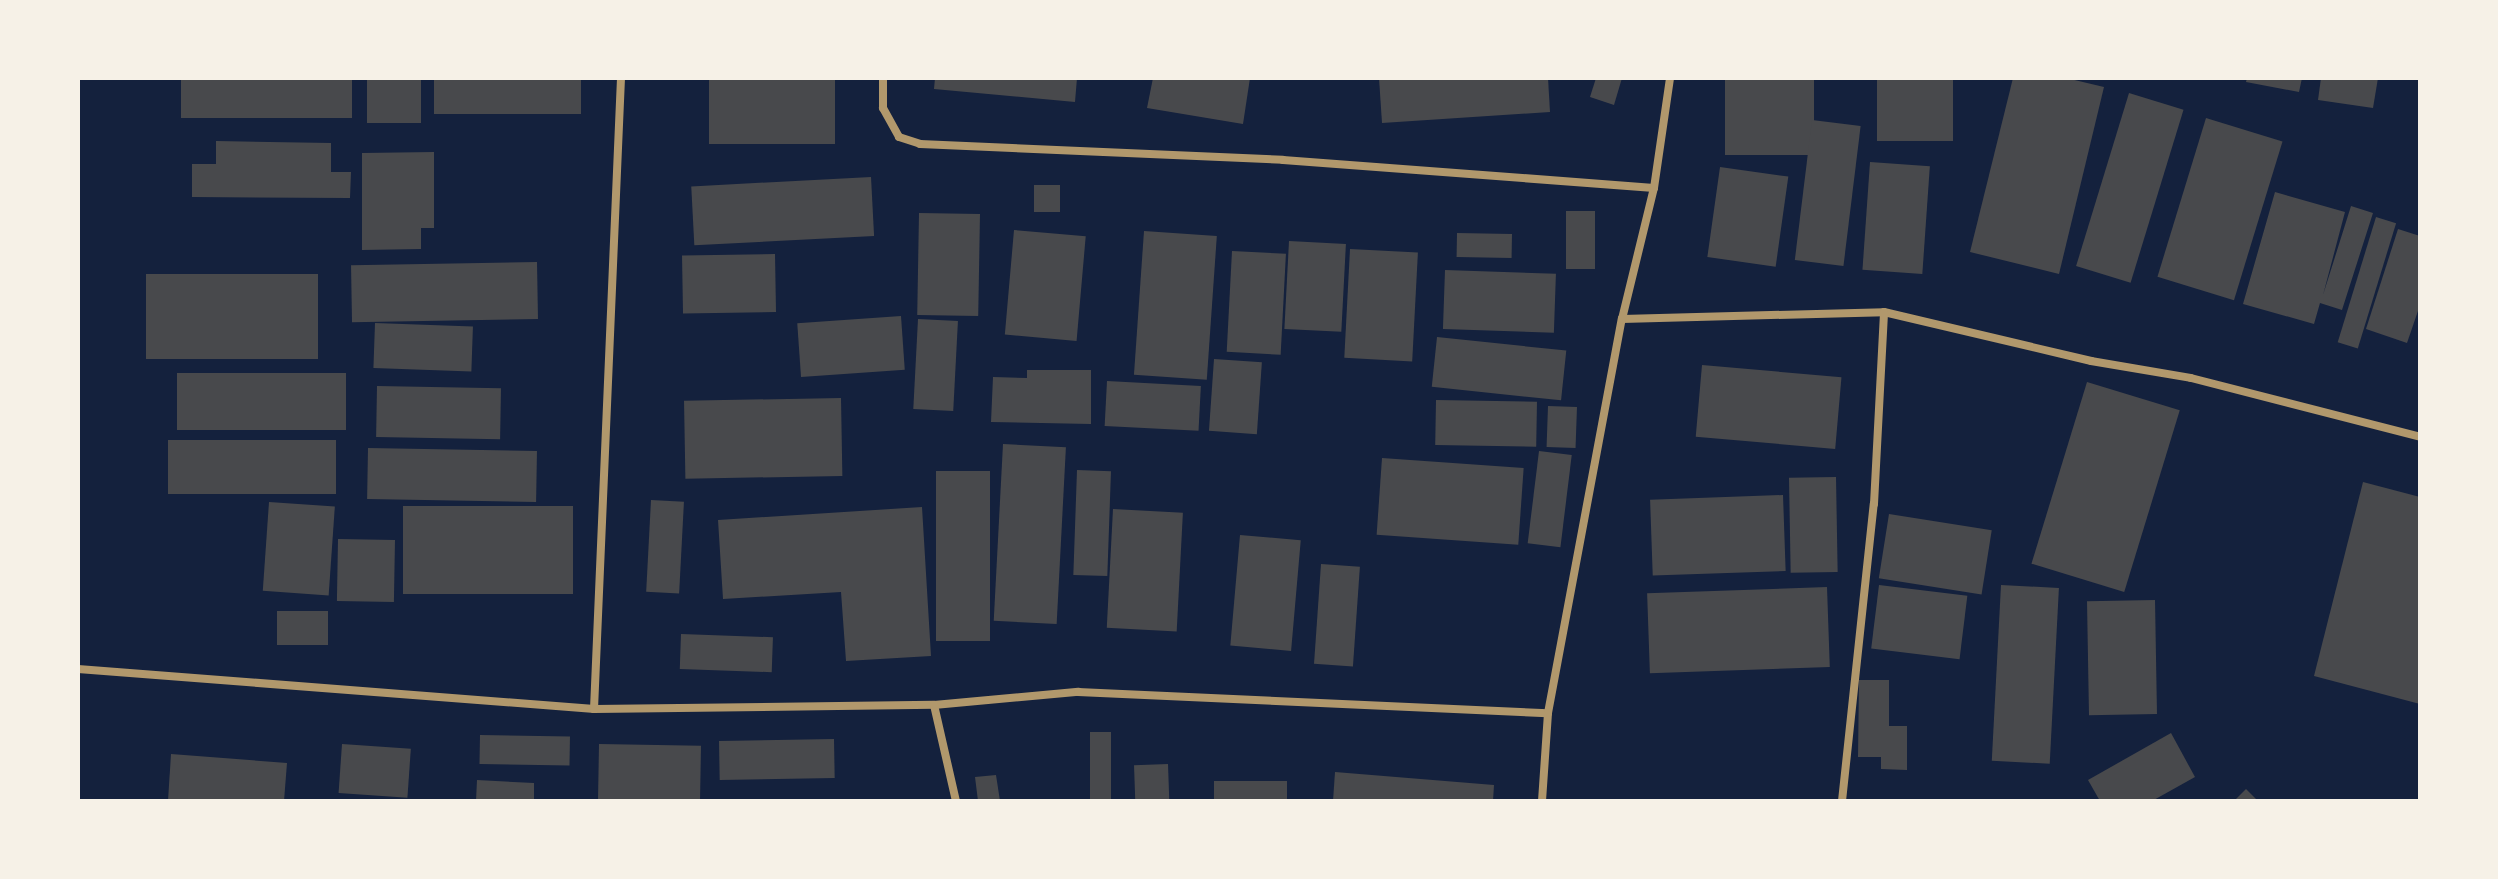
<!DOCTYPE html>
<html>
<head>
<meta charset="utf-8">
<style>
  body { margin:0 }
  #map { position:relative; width:2498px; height:879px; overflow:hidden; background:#14213d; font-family:Montserrat,sans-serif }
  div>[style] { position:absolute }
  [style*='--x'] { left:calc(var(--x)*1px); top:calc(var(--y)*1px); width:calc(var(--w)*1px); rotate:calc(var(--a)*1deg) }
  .building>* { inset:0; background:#48494c; transform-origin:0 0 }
  .minor>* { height:8px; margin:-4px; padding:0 4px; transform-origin:4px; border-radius:4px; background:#b1986c }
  span { translate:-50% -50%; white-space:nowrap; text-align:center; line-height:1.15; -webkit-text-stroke:8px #f6f1e7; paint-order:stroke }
  .frame { position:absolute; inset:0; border:80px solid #f6f1e7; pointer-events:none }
</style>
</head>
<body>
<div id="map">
  <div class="building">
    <div style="left:181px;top:78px;width:171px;height:40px"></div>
    <div style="left:367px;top:78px;width:54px;height:45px"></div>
    <div style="left:434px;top:78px;width:147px;height:36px"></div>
    <div style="left:709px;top:78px;width:126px;height:66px"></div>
    <div style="clip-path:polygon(935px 78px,1077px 78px,1075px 102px,934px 89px)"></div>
    <div style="clip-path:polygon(1153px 78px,1250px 78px,1243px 124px,1147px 108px)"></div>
    <div style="clip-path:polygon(1379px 78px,1548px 78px,1550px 112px,1382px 123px)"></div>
    <div style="clip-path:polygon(1596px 78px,1622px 78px,1614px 105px,1590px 97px)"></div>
    <div style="left:1725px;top:78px;width:89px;height:77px"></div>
    <div style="left:1877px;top:78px;width:76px;height:63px"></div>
    <div style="clip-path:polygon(2013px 78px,2066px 78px,2104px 87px,2059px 274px,1970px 252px)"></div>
    <div style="clip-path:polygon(2247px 78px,2302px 78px,2299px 92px,2246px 82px)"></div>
    <div style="clip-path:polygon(2321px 78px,2378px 78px,2373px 108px,2318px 100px)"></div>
    <div style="left:2129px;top:93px;width:57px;height:181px;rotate:17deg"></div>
    <div style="left:2206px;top:118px;width:80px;height:166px;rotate:17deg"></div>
    <div style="left:1812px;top:120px;width:49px;height:141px;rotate:7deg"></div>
    <div style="clip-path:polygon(216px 141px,331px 143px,331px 172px,351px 172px,350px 198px,192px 197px,192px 164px,216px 164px)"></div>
    <div style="clip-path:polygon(434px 152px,434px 228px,421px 228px,421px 249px,362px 250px,362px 153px)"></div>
    <div style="left:1870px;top:162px;width:60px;height:108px;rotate:4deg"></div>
    <div style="left:1720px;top:167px;width:69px;height:91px;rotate:8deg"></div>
    <div style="left:871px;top:177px;width:59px;height:180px;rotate:87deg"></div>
    <div style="left:1034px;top:185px;width:26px;height:27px"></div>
    <div style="clip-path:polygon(2275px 192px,2345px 212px,2323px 295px,2351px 206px,2373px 213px,2342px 310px,2320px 303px,2314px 324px,2243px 304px)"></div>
    <div style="left:1566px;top:211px;width:29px;height:58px"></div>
    <div style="left:919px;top:213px;width:61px;height:102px;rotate:1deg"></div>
    <div style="left:2376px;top:217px;width:21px;height:131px;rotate:17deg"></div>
    <div style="clip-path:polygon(2398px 229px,2420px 236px,2420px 305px,2407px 343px,2366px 329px)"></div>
    <div style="left:1014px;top:230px;width:72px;height:105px;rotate:5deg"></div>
    <div style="left:1144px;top:231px;width:73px;height:144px;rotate:4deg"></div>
    <div style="left:1457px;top:233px;width:55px;height:24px;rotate:1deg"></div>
    <div style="left:1289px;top:241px;width:57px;height:88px;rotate:3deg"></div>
    <div style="left:1350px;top:249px;width:68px;height:109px;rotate:3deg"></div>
    <div style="left:1232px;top:251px;width:54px;height:101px;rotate:3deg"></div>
    <div style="left:775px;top:254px;width:58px;height:93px;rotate:89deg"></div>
    <div style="left:537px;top:262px;width:57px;height:186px;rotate:89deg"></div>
    <div style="left:1445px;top:270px;width:111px;height:59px;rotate:2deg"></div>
    <div style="left:146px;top:274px;width:172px;height:85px"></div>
    <div style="left:901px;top:316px;width:54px;height:104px;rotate:86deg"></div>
    <div style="left:918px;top:319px;width:40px;height:90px;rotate:3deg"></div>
    <div style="left:375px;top:323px;width:98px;height:45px;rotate:2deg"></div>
    <div style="left:1437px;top:337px;width:130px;height:50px;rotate:6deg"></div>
    <div style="left:1214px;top:359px;width:48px;height:72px;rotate:4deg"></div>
    <div style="left:1702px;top:365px;width:140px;height:72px;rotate:5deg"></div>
    <div style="clip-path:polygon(1027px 370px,1091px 370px,1091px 424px,991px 422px,993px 377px,1027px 378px)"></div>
    <div style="left:177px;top:373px;width:169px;height:57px"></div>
    <div style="left:1107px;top:381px;width:94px;height:45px;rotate:3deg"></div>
    <div style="left:2087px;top:382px;width:97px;height:190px;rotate:17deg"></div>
    <div style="left:377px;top:386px;width:124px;height:51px;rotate:1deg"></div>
    <div style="left:841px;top:398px;width:78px;height:157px;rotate:89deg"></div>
    <div style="left:1436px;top:400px;width:101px;height:45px;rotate:1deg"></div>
    <div style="left:1548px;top:406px;width:29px;height:41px;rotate:2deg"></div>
    <div style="left:336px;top:440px;width:54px;height:168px;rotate:90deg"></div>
    <div style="left:1003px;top:444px;width:63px;height:177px;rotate:3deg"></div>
    <div style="left:368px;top:448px;width:169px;height:51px;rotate:1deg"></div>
    <div style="left:1539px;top:451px;width:33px;height:93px;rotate:7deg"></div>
    <div style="left:1382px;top:458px;width:142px;height:77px;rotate:4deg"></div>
    <div style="left:1077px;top:470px;width:34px;height:105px;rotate:2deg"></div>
    <div style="left:936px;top:471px;width:54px;height:170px"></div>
    <div style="left:1836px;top:477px;width:95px;height:47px;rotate:89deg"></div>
    <div style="clip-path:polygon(2363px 482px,2420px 497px,2420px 704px,2314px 676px)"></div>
    <div style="left:1783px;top:495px;width:76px;height:133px;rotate:88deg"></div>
    <div style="left:651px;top:500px;width:33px;height:92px;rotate:3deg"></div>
    <div style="left:269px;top:502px;width:66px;height:89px;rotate:4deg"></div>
    <div style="left:403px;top:506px;width:170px;height:88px"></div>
    <div style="clip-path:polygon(922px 507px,931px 656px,846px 661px,841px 592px,723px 599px,718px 520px)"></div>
    <div style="left:1113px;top:509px;width:70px;height:119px;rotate:3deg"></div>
    <div style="left:1889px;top:514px;width:104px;height:65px;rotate:9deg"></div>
    <div style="left:1240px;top:535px;width:61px;height:111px;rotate:5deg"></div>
    <div style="left:338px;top:539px;width:57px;height:62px;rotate:1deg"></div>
    <div style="left:1321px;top:564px;width:39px;height:100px;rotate:4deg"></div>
    <div style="left:1879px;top:585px;width:89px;height:64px;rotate:7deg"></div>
    <div style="left:2001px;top:585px;width:58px;height:176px;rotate:3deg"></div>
    <div style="left:1827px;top:587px;width:80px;height:180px;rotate:88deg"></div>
    <div style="left:2155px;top:600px;width:114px;height:68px;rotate:89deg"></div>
    <div style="left:328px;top:611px;width:34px;height:51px;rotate:90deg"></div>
    <div style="left:681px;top:634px;width:92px;height:35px;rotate:2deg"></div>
    <div style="clip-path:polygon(1859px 680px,1889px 680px,1889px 726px,1907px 726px,1907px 770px,1881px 769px,1881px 757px,1858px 757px)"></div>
    <div style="left:1090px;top:732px;width:21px;height:69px"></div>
    <div style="clip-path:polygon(2171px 733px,2195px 777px,2152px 801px,2100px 801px,2088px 780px)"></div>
    <div style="left:480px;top:735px;width:90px;height:29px;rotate:1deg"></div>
    <div style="left:834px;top:739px;width:39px;height:115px;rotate:89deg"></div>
    <div style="left:342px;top:744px;width:69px;height:49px;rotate:4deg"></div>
    <div style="left:599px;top:744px;width:102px;height:57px;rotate:1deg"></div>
    <div style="clip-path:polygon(171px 754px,287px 763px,284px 801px,168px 801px)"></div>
    <div style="left:1168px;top:764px;width:37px;height:34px;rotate:88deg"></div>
    <div style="clip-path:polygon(1335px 772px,1494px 785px,1493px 801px,1333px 801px)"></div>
    <div style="clip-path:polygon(996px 775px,1000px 801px,978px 801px,975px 777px)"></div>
    <div style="clip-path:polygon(477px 780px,534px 783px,534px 801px,476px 801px)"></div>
    <div style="left:1287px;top:781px;width:20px;height:73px;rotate:90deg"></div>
    <div style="clip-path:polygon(2246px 789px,2258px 801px,2234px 801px)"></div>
  </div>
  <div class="minor">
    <div style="--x:883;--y:78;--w:30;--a:90"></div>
    <div style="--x:883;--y:108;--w:33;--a:61"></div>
    <div style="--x:899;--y:137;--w:22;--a:18"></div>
    <div style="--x:920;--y:144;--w:363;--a:2.5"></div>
    <div style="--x:1283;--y:160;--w:372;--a:4.3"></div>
    <div style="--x:1622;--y:319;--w:262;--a:-1.5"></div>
    <div style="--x:1884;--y:312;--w:213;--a:13.3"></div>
    <div style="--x:2091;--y:361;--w:101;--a:9.6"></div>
    <div style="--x:2191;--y:378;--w:236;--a:14.4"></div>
    <div style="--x:78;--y:669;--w:518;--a:4.43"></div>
    <div style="--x:594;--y:709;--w:340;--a:-0.7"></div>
    <div style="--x:934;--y:705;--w:145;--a:-5.2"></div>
    <div style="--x:1078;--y:692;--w:470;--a:2.6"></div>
    <div style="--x:934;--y:705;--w:98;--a:77.1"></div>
    <div style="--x:594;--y:709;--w:632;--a:-87.55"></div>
    <div style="--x:1542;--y:801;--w:88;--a:-86.1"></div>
    <div style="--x:1548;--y:713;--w:401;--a:-79.4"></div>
    <div style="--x:1622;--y:319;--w:135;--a:-76.3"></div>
    <div style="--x:1654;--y:188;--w:111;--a:-81.7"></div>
    <div style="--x:1842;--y:801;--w:299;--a:-83.9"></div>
    <div style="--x:1874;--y:504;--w:192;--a:-87"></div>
  </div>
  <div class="frame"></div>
</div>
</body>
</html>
